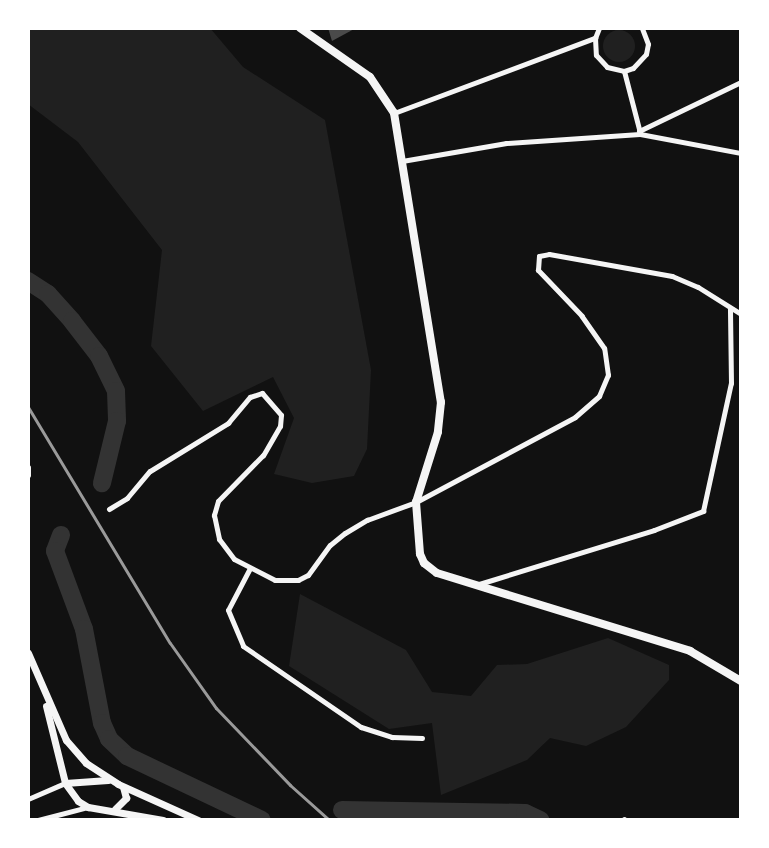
<!DOCTYPE html>
<html>
<head>
<meta charset="utf-8">
<style>
  body { margin:0 }
  #map { position:relative; width:769px; height:848px; overflow:hidden; background:#111; font-family:"Source Serif 4",serif }
  div>[style] { position:absolute }
  [style*='--x'] { left:calc(var(--x)*1px); top:calc(var(--y)*1px); width:calc(var(--w)*1px); rotate:calc(var(--a)*1deg) }
  .green>* { inset:0; background:#202020 }
  .round { border-radius:50% }
  .river>* { height:18px; margin:-9px; padding:0 9px; transform-origin:9px; border-radius:9px; background:#333 }
  .building>* { inset:0; background:#4a4a4a }
  .minor>* { height:5px; margin:-2.5px; padding:0 2.5px; transform-origin:2.5px; border-radius:2.5px; background:#f5f5f5 }
  .tertiary>* { height:7px; margin:-3.5px; padding:0 3.5px; transform-origin:3.5px; border-radius:3.5px; background:#f5f5f5 }
  .secondary>* { height:8px; margin:-4px; padding:0 4px; transform-origin:4px; border-radius:4px; background:#f5f5f5 }
  .rail>* { height:3px; margin:-1.5px; padding:0 1.5px; transform-origin:1.5px; border-radius:1.5px; background:#9a9a9a }
  span { translate:-50% -50%; white-space:nowrap; text-align:center; line-height:1.15; -webkit-text-stroke:8px #fff; paint-order:stroke }
  .frame { position:absolute; inset:0; border:30px solid #fff; pointer-events:none }
</style>
</head>
<body>
<div id="map">
  <div class="green">
    <div style="clip-path:polygon(28px 28px,210px 28px,243px 67px,325px 120px,371px 370px,367px 449px,354px 476px,312px 483px,274px 474px,294px 418px,273px 377px,203px 411px,151px 346px,162px 250px,78px 142px,28px 104px)"></div>
    <div class="round" style="left:603px;top:30px;width:32px;height:32px"></div>
    <div style="clip-path:polygon(300px 594px,406px 650px,432px 692px,471px 696px,497px 665px,527px 664px,608px 638px,669px 665px,669px 680px,626px 727px,586px 746px,550px 738px,527px 760px,441px 795px,432px 723px,389px 729px,289px 666px)"></div>
  </div>
  <div class="river">
    <div style="--x:28;--y:281;--w:24;--a:33"></div>
    <div style="--x:48;--y:294;--w:36;--a:48"></div>
    <div style="--x:72;--y:321;--w:44;--a:52.4"></div>
    <div style="--x:99;--y:356;--w:39;--a:64"></div>
    <div style="--x:116;--y:391;--w:30;--a:88"></div>
    <div style="--x:117;--y:421;--w:64;--a:103.6"></div>
    <div style="--x:61;--y:535;--w:17;--a:111"></div>
    <div style="--x:55;--y:551;--w:83;--a:69.6"></div>
    <div style="--x:84;--y:629;--w:96;--a:79.2"></div>
    <div style="--x:102;--y:723;--w:17;--a:66"></div>
    <div style="--x:109;--y:739;--w:25;--a:43"></div>
    <div style="--x:127;--y:756;--w:149;--a:25.4"></div>
    <div style="--x:342;--y:810;--w:183;--a:0.9"></div>
    <div style="--x:525;--y:813;--w:17;--a:25"></div>
  </div>
  <div class="building">
    <div style="clip-path:polygon(328px 28px,356px 28px,332px 41px)"></div>
  </div>
  <div class="minor">
    <div style="--x:599;--y:28;--w:11;--a:112"></div>
    <div style="--x:595;--y:38;--w:17;--a:87"></div>
    <div style="--x:596;--y:55;--w:16;--a:47"></div>
    <div style="--x:607;--y:67;--w:17;--a:13"></div>
    <div style="--x:624;--y:71;--w:9;--a:-18"></div>
    <div style="--x:633;--y:68;--w:19;--a:-47"></div>
    <div style="--x:646;--y:54;--w:10;--a:-79"></div>
    <div style="--x:648;--y:44;--w:17;--a:-111"></div>
    <div style="--x:624;--y:71;--w:64;--a:75.5"></div>
    <div style="--x:394;--y:113;--w:215;--a:-20.5"></div>
    <div style="--x:639;--y:131;--w:113;--a:-25.7"></div>
    <div style="--x:402;--y:161;--w:106;--a:-9.8"></div>
    <div style="--x:506;--y:143;--w:134;--a:-3.8"></div>
    <div style="--x:640;--y:134;--w:103;--a:10.7"></div>
    <div style="--x:28;--y:467;--w:8;--a:90"></div>
    <div style="--x:109;--y:509;--w:21;--a:-31"></div>
    <div style="--x:127;--y:498;--w:35;--a:-50"></div>
    <div style="--x:150;--y:471;--w:92;--a:-31.6"></div>
    <div style="--x:228;--y:423;--w:34;--a:-50"></div>
    <div style="--x:250;--y:397;--w:13;--a:-18"></div>
    <div style="--x:262;--y:393;--w:29;--a:49"></div>
    <div style="--x:281;--y:415;--w:11;--a:95"></div>
    <div style="--x:280;--y:426;--w:34;--a:120"></div>
    <div style="--x:263;--y:455;--w:64;--a:134.4"></div>
    <div style="--x:218;--y:501;--w:15;--a:106"></div>
    <div style="--x:214;--y:515;--w:25;--a:78"></div>
    <div style="--x:219;--y:539;--w:25;--a:53"></div>
    <div style="--x:234;--y:559;--w:46;--a:27.1"></div>
    <div style="--x:275;--y:580;--w:23;--a:0"></div>
    <div style="--x:298;--y:580;--w:11;--a:-27"></div>
    <div style="--x:308;--y:575;--w:37;--a:-54"></div>
    <div style="--x:330;--y:545;--w:19;--a:-39"></div>
    <div style="--x:345;--y:533;--w:26;--a:-31"></div>
    <div style="--x:367;--y:520;--w:52;--a:-20.2"></div>
    <div style="--x:416;--y:502;--w:180;--a:-28.1"></div>
    <div style="--x:575;--y:417;--w:32;--a:-41"></div>
    <div style="--x:599;--y:396;--w:23;--a:-67"></div>
    <div style="--x:608;--y:375;--w:27;--a:-98"></div>
    <div style="--x:604;--y:348;--w:39;--a:-125"></div>
    <div style="--x:582;--y:316;--w:64;--a:-133.7"></div>
    <div style="--x:538;--y:270;--w:14;--a:-86"></div>
    <div style="--x:539;--y:256;--w:10;--a:-11"></div>
    <div style="--x:549;--y:254;--w:125;--a:10.1"></div>
    <div style="--x:672;--y:276;--w:28;--a:23"></div>
    <div style="--x:698;--y:287;--w:51;--a:32.1"></div>
    <div style="--x:250;--y:568;--w:47;--a:117.6"></div>
    <div style="--x:228;--y:610;--w:39;--a:67"></div>
    <div style="--x:243;--y:646;--w:143;--a:34.5"></div>
    <div style="--x:361;--y:727;--w:33;--a:18"></div>
    <div style="--x:392;--y:737;--w:30;--a:2"></div>
    <div style="--x:479;--y:584;--w:183;--a:-17.1"></div>
    <div style="--x:654;--y:530;--w:53;--a:-21.2"></div>
    <div style="--x:703;--y:511;--w:131;--a:-77.7"></div>
    <div style="--x:731;--y:383;--w:75;--a:-90.8"></div>
    <div style="--x:28;--y:799;--w:40;--a:-23.4"></div>
    <div style="--x:38;--y:820;--w:52;--a:-14.6"></div>
    <div style="--x:624;--y:820;--w:1;--a:-90"></div>
  </div>
  <div class="tertiary">
    <div style="--x:28;--y:653;--w:95;--a:66.4"></div>
    <div style="--x:66;--y:740;--w:30;--a:49"></div>
    <div style="--x:86;--y:763;--w:38;--a:33"></div>
    <div style="--x:118;--y:784;--w:88;--a:24.2"></div>
    <div style="--x:46;--y:706;--w:79;--a:76.1"></div>
    <div style="--x:65;--y:783;--w:22;--a:54"></div>
    <div style="--x:78;--y:801;--w:12;--a:31"></div>
    <div style="--x:88;--y:807;--w:76;--a:9.8"></div>
    <div style="--x:65;--y:783;--w:43;--a:-4"></div>
    <div style="--x:115;--y:809;--w:16;--a:-45"></div>
    <div style="--x:126;--y:798;--w:11;--a:-105"></div>
  </div>
  <div class="secondary">
    <div style="--x:300;--y:28;--w:85;--a:35"></div>
    <div style="--x:370;--y:77;--w:43;--a:56.3"></div>
    <div style="--x:394;--y:113;--w:293;--a:80.8"></div>
    <div style="--x:441;--y:402;--w:30;--a:96"></div>
    <div style="--x:438;--y:432;--w:73;--a:107.4"></div>
    <div style="--x:416;--y:502;--w:52;--a:85.6"></div>
    <div style="--x:420;--y:554;--w:10;--a:66"></div>
    <div style="--x:424;--y:563;--w:16;--a:38"></div>
    <div style="--x:437;--y:573;--w:265;--a:17.1"></div>
    <div style="--x:690;--y:651;--w:59;--a:30.5"></div>
  </div>
  <div class="rail">
    <div style="--x:28;--y:407;--w:275;--a:59"></div>
    <div style="--x:170;--y:643;--w:80;--a:54.7"></div>
    <div style="--x:216;--y:708;--w:107;--a:46.1"></div>
    <div style="--x:290;--y:785;--w:52;--a:41.9"></div>
  </div>
  <div class="frame"></div>
</div>
</body>
</html>
